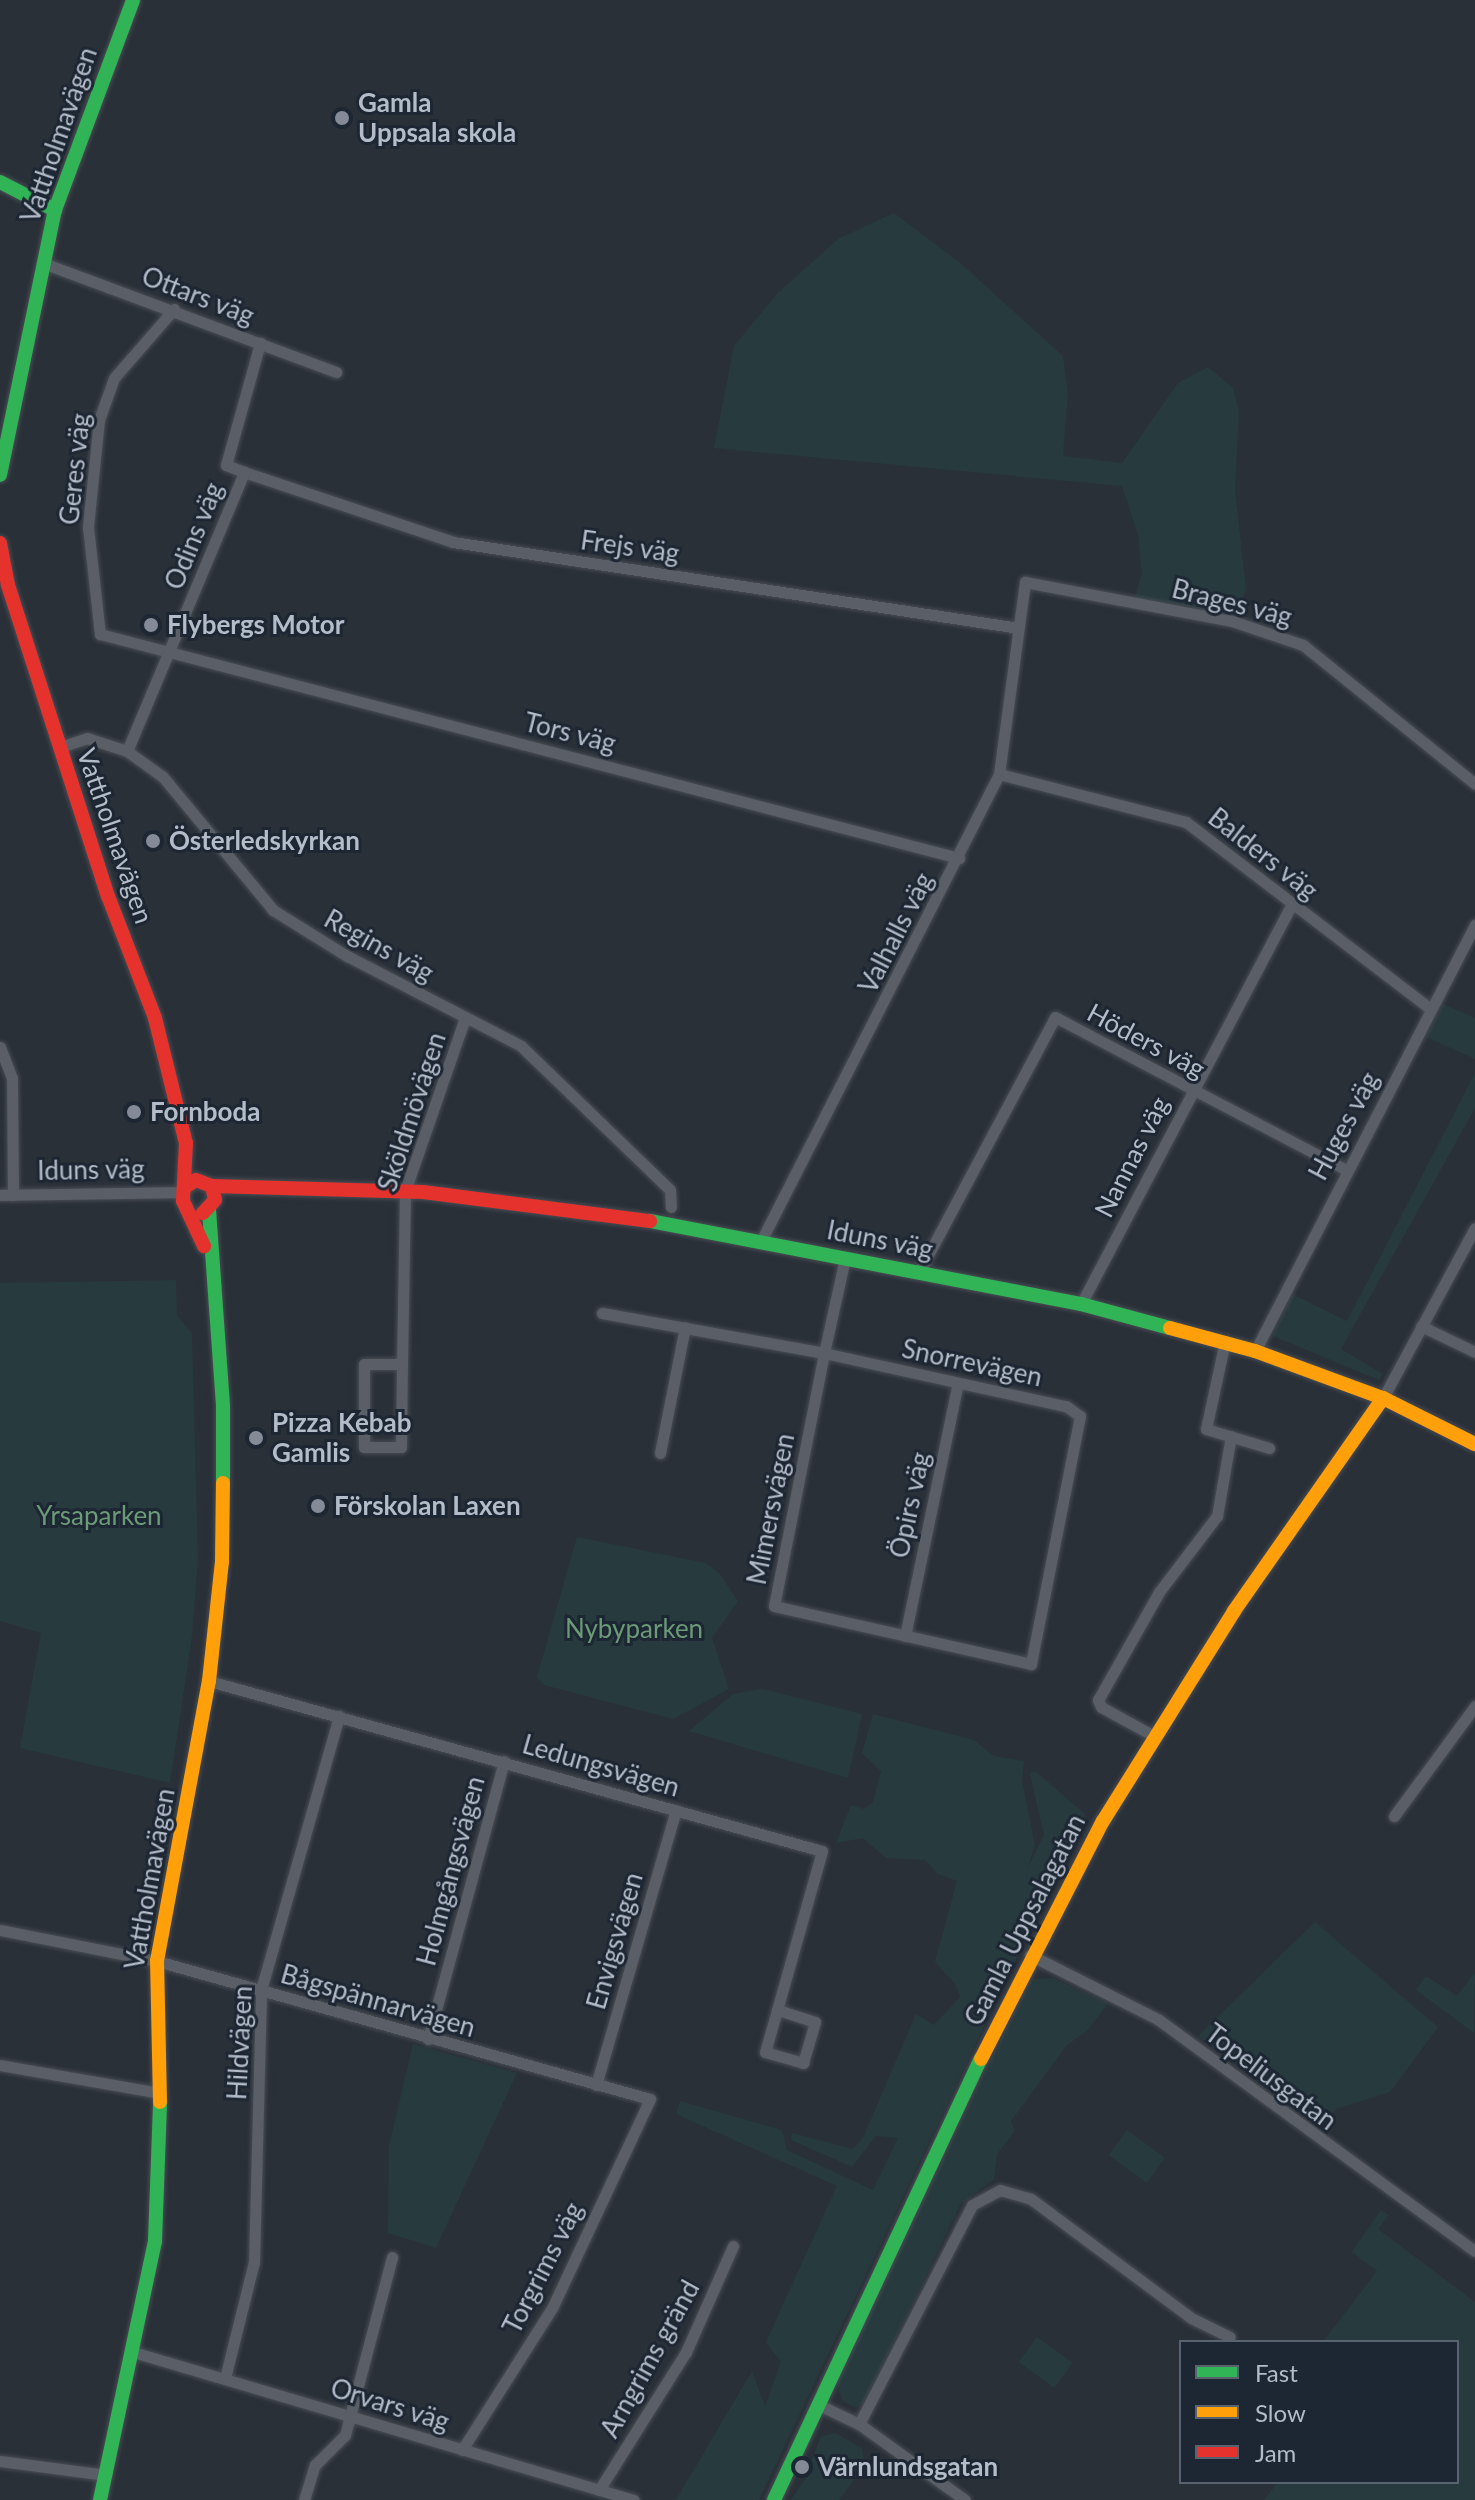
<!DOCTYPE html>
<html>
<head>
<meta charset="utf-8">
<style>
  body { margin:0 }
  #map { position:relative; width:1475px; height:2500px; overflow:hidden; background:#2a3038; font-family:Lato,sans-serif }
  div>[style] { position:absolute }
  [style*='--x'] { left:calc(var(--x)*1px); top:calc(var(--y)*1px); width:calc(var(--w)*1px); rotate:calc(var(--a)*1deg) }
  .green>* { inset:0; background:#273a3e; transform-origin:0 0 }
  .roads { filter:drop-shadow(0 0 2px #484c53) drop-shadow(0 0 2px #484c53) }
  .street>* { height:11px; margin:-5.5px; padding:0 5.5px; transform-origin:5.5px; border-radius:5.5px; background:#5a5e66 }
  .fast>* { height:14px; margin:-7px; padding:0 7px; transform-origin:7px; border-radius:7px; background:#30b455 }
  .slow>* { height:14px; margin:-7px; padding:0 7px; transform-origin:7px; border-radius:7px; background:#ff9f0a }
  .jam>* { height:14px; margin:-7px; padding:0 7px; transform-origin:7px; border-radius:7px; background:#e5322d }
  .dots>* { width:22px; height:22px; translate:-50% -50%; box-sizing:border-box; border:4px solid #1d2633; border-radius:50% }
  span { translate:-50% -50%; white-space:nowrap; text-align:center; line-height:1.15; -webkit-text-stroke:6px #1d2633; paint-order:stroke }
  .poi-label { font-size:26px; color:#b4bcc9; font-weight:700 }
  .left { translate:0 -50%; text-align:left }
  .street-label { font-size:26px; color:#b4bcc9 }
  .park-label { font-size:26px; color:#6b9a76 }
  .legend { position:absolute; left:1179px; top:2340px; width:280px; height:144px; box-sizing:border-box; background:#1d2633; border:2px solid #59626f; margin:0; padding:10px 14px; list-style:none; font-size:24px; color:#b4bcc9 }
  .legend li { display:flex; align-items:center; gap:16px; height:40px }
  .legend b { width:40px; border:2px solid #59626f }
</style>
</head>
<body>
<div id="map">
  <div class="green">
    <div style="clip-path:polygon(894px 213px,959px 262px,1063px 356px,1068px 394px,1063px 456px,1122px 463px,1178px 383px,1208px 367px,1233px 388px,1239px 412px,1235px 490px,1246px 590px,1232px 621px,1133px 602px,1142px 574px,1138px 535px,1122px 486px,714px 448px,734px 346px,778px 293px,838px 239px)"></div>
    <div style="clip-path:polygon(1443px 1004px,1475px 1018px,1475px 1059px,1426px 1037px)"></div>
    <div style="clip-path:polygon(1475px 1073px,1475px 1108px,1341px 1349px,1383px 1374px,1379px 1380px,1273px 1336px,1292px 1294px,1347px 1321px)"></div>
    <div style="clip-path:polygon(176px 1280px,177px 1316px,192px 1333px,198px 1559px,192px 1636px,170px 1783px,20px 1748px,41px 1633px,0 1621px,0 1283px)"></div>
    <div style="clip-path:polygon(577px 1537px,706px 1563px,720px 1574px,738px 1601px,712px 1638px,729px 1689px,673px 1719px,544px 1685px,537px 1677px)"></div>
    <div style="clip-path:polygon(763px 1689px,862px 1714px,848px 1778px,689px 1731px,733px 1694px)"></div>
    <div style="clip-path:polygon(873px 1714px,974px 1740px,994px 1756px,1024px 1761px,1022px 1781px,1035px 1845px,1028px 1867px,1044px 1835px,1030px 1774px,1035px 1771px,1085px 1814px,759px 2500px,676px 2500px,752px 2371px,765px 2406px,781px 2362px,766px 2342px,837px 2186px,676px 2114px,680px 2101px,782px 2130px,787px 2150px,873px 2190px,898px 2138px,876px 2136px,852px 2167px,791px 2140px,792px 2133px,853px 2149px,863px 2138px,916px 2014px,934px 2025px,960px 1997px,956px 1985px,935px 1962px,957px 1881px,938px 1874px,925px 1860px,886px 1858px,863px 1838px,836px 1843px,851px 1805px,864px 1809px,873px 1802px,881px 1771px,862px 1753px)"></div>
    <div style="clip-path:polygon(1315px 1922px,1438px 2027px,1390px 2092px,1336px 2109px,1323px 2125px,1198px 2036px)"></div>
    <div style="clip-path:polygon(1475px 1972px,1474px 2033px,1416px 1990px,1426px 1976px,1457px 1996px)"></div>
    <div style="clip-path:polygon(1053px 1978px,1108px 2004px,1087px 2031px,1067px 2045px,1011px 2121px,1015px 2131px,997px 2154px,994px 2179px,960px 2205px,865px 2402px,855px 2408px,842px 2400px,836px 2384px,842px 2367px,1027px 1986px,1033px 1979px)"></div>
    <div style="clip-path:polygon(413px 2044px,517px 2073px,436px 2248px,388px 2233px,389px 2146px)"></div>
    <div style="left:1127px;top:2130px;width:47px;height:31px;rotate:36deg"></div>
    <div style="clip-path:polygon(1381px 2210px,1389px 2215px,1378px 2229px,1475px 2302px,1475px 2500px,1264px 2500px,1278px 2482px,1457px 2482px,1457px 2342px,1323px 2342px,1377px 2271px,1352px 2252px)"></div>
    <div style="left:1037px;top:2337px;width:44px;height:31px;rotate:36deg"></div>
    <div style="clip-path:polygon(835px 2433px,862px 2448px,865px 2465px,839px 2500px,791px 2500px,806px 2478px,820px 2437px)"></div>
  </div>
  <div class="roads">
    <div class="street">
      <div style="--x:43;--y:263;--w:313;--a:20.4"></div>
      <div style="--x:174;--y:309;--w:91;--a:131"></div>
      <div style="--x:114;--y:378;--w:45;--a:109.7"></div>
      <div style="--x:99;--y:420;--w:108;--a:95.9"></div>
      <div style="--x:88;--y:527;--w:108;--a:83.6"></div>
      <div style="--x:100;--y:634;--w:888;--a:14.62"></div>
      <div style="--x:244;--y:472;--w:220;--a:18.5"></div>
      <div style="--x:453;--y:542;--w:572;--a:8.64"></div>
      <div style="--x:60;--y:747;--w:28;--a:-18"></div>
      <div style="--x:87;--y:738;--w:42;--a:18"></div>
      <div style="--x:127;--y:751;--w:44;--a:35.8"></div>
      <div style="--x:163;--y:777;--w:173;--a:50.4"></div>
      <div style="--x:273;--y:910;--w:87;--a:31.9"></div>
      <div style="--x:347;--y:956;--w:196;--a:27.3"></div>
      <div style="--x:521;--y:1046;--w:207;--a:44"></div>
      <div style="--x:670;--y:1190;--w:17;--a:87"></div>
      <div style="--x:127;--y:751;--w:303;--a:-67.2"></div>
      <div style="--x:244;--y:472;--w:19;--a:-159"></div>
      <div style="--x:226;--y:465;--w:127;--a:-74.4"></div>
      <div style="--x:999;--y:774;--w:193;--a:14.4"></div>
      <div style="--x:1186;--y:822;--w:306;--a:37.4"></div>
      <div style="--x:0;--y:1047;--w:33;--a:69"></div>
      <div style="--x:12;--y:1078;--w:117;--a:89.5"></div>
      <div style="--x:0;--y:1195;--w:182;--a:-0.9"></div>
      <div style="--x:761;--y:1241;--w:524;--a:-62.99"></div>
      <div style="--x:999;--y:774;--w:194;--a:-82.3"></div>
      <div style="--x:1025;--y:582;--w:211;--a:10.7"></div>
      <div style="--x:1232;--y:621;--w:75;--a:18.7"></div>
      <div style="--x:1303;--y:645;--w:221;--a:38.9"></div>
      <div style="--x:919;--y:1272;--w:289;--a:-61.9"></div>
      <div style="--x:1055;--y:1017;--w:327;--a:27.7"></div>
      <div style="--x:1081;--y:1304;--w:452;--a:-62.2"></div>
      <div style="--x:602;--y:1313;--w:226;--a:10.2"></div>
      <div style="--x:824;--y:1353;--w:248;--a:12.4"></div>
      <div style="--x:1066;--y:1406;--w:17;--a:36"></div>
      <div style="--x:1080;--y:1416;--w:253;--a:101.2"></div>
      <div style="--x:1031;--y:1664;--w:263;--a:-167.3"></div>
      <div style="--x:774;--y:1606;--w:258;--a:-78.8"></div>
      <div style="--x:824;--y:1353;--w:97;--a:-77.5"></div>
      <div style="--x:1421;--y:1326;--w:60;--a:25.7"></div>
      <div style="--x:1225;--y:1341;--w:90;--a:102.2"></div>
      <div style="--x:1206;--y:1429;--w:66;--a:16.8"></div>
      <div style="--x:1255;--y:1351;--w:480;--a:-62.7"></div>
      <div style="--x:402;--y:1364;--w:83;--a:90.7"></div>
      <div style="--x:401;--y:1447;--w:37;--a:180"></div>
      <div style="--x:364;--y:1447;--w:83;--a:-90"></div>
      <div style="--x:364;--y:1364;--w:38;--a:0"></div>
      <div style="--x:402;--y:1364;--w:173;--a:-89"></div>
      <div style="--x:405;--y:1191;--w:183;--a:-70.9"></div>
      <div style="--x:1383;--y:1398;--w:193;--a:-61.6"></div>
      <div style="--x:660;--y:1453;--w:128;--a:-78.8"></div>
      <div style="--x:905;--y:1636;--w:258;--a:-78.2"></div>
      <div style="--x:209;--y:1681;--w:636;--a:15.5"></div>
      <div style="--x:822;--y:1851;--w:209;--a:105.8"></div>
      <div style="--x:765;--y:2052;--w:40;--a:16"></div>
      <div style="--x:803;--y:2063;--w:43;--a:-73.7"></div>
      <div style="--x:815;--y:2022;--w:40;--a:-162"></div>
      <div style="--x:1154;--y:1736;--w:60;--a:-151.3"></div>
      <div style="--x:1101;--y:1707;--w:8;--a:-113"></div>
      <div style="--x:1098;--y:1700;--w:124;--a:-60.5"></div>
      <div style="--x:1159;--y:1592;--w:96;--a:-52.7"></div>
      <div style="--x:1217;--y:1516;--w:81;--a:-80.1"></div>
      <div style="--x:1394;--y:1816;--w:137;--a:-53.6"></div>
      <div style="--x:0;--y:1930;--w:160;--a:11.2"></div>
      <div style="--x:157;--y:1961;--w:512;--a:15.64"></div>
      <div style="--x:650;--y:2099;--w:231;--a:115.1"></div>
      <div style="--x:552;--y:2308;--w:168;--a:122.4"></div>
      <div style="--x:1030;--y:1955;--w:144;--a:26.7"></div>
      <div style="--x:1159;--y:2020;--w:391;--a:36.2"></div>
      <div style="--x:428;--y:2039;--w:288;--a:-74.7"></div>
      <div style="--x:0;--y:2065;--w:162;--a:9.9"></div>
      <div style="--x:596;--y:2085;--w:286;--a:-73.8"></div>
      <div style="--x:133;--y:2352;--w:522;--a:16.46"></div>
      <div style="--x:225;--y:2378;--w:120;--a:-76"></div>
      <div style="--x:254;--y:2262;--w:272;--a:-88.5"></div>
      <div style="--x:261;--y:1990;--w:285;--a:-74.1"></div>
      <div style="--x:817;--y:2404;--w:47;--a:25.5"></div>
      <div style="--x:859;--y:2424;--w:130;--a:35.6"></div>
      <div style="--x:859;--y:2424;--w:246;--a:-62.7"></div>
      <div style="--x:972;--y:2205;--w:32;--a:-28"></div>
      <div style="--x:1000;--y:2190;--w:32;--a:16"></div>
      <div style="--x:1031;--y:2199;--w:199;--a:36.6"></div>
      <div style="--x:1191;--y:2318;--w:43;--a:26"></div>
      <div style="--x:0;--y:2461;--w:107;--a:7.5"></div>
      <div style="--x:599;--y:2490;--w:163;--a:-57.8"></div>
      <div style="--x:686;--y:2352;--w:116;--a:-66.1"></div>
      <div style="--x:304;--y:2500;--w:37;--a:-73"></div>
      <div style="--x:315;--y:2465;--w:42;--a:-45"></div>
      <div style="--x:345;--y:2435;--w:184;--a:-75.2"></div>
    </div>
    <div class="fast">
      <div style="--x:0;--y:182;--w:62;--a:27"></div>
      <div style="--x:0;--y:475;--w:271;--a:-78.3"></div>
      <div style="--x:55;--y:210;--w:224;--a:-69.6"></div>
      <div style="--x:209;--y:1210;--w:197;--a:85.9"></div>
      <div style="--x:223;--y:1407;--w:76;--a:90"></div>
      <div style="--x:650;--y:1221;--w:439;--a:10.9"></div>
      <div style="--x:1081;--y:1304;--w:92;--a:15.1"></div>
      <div style="--x:100;--y:2500;--w:265;--a:-78"></div>
      <div style="--x:155;--y:2241;--w:139;--a:-87.9"></div>
      <div style="--x:774;--y:2500;--w:487;--a:-64.9"></div>
    </div>
    <div class="slow">
      <div style="--x:1170;--y:1328;--w:88;--a:15.1"></div>
      <div style="--x:1255;--y:1351;--w:136;--a:20.2"></div>
      <div style="--x:1383;--y:1398;--w:103;--a:26.6"></div>
      <div style="--x:981;--y:2059;--w:267;--a:-62.9"></div>
      <div style="--x:1103;--y:1821;--w:248;--a:-58"></div>
      <div style="--x:1234;--y:1611;--w:260;--a:-55"></div>
      <div style="--x:160;--y:2102;--w:141;--a:-91.2"></div>
      <div style="--x:157;--y:1961;--w:285;--a:-79.5"></div>
      <div style="--x:209;--y:1681;--w:120;--a:-83.8"></div>
      <div style="--x:222;--y:1562;--w:79;--a:-89.3"></div>
    </div>
    <div class="jam">
      <div style="--x:0;--y:543;--w:43;--a:79.2"></div>
      <div style="--x:8;--y:585;--w:327;--a:72.2"></div>
      <div style="--x:108;--y:896;--w:131;--a:68.9"></div>
      <div style="--x:155;--y:1018;--w:129;--a:76.1"></div>
      <div style="--x:186;--y:1143;--w:58;--a:93"></div>
      <div style="--x:183;--y:1201;--w:50;--a:65"></div>
      <div style="--x:212;--y:1186;--w:211;--a:1.6"></div>
      <div style="--x:423;--y:1192;--w:229;--a:7.3"></div>
      <div style="--x:185;--y:1187;--w:13;--a:-32"></div>
      <div style="--x:196;--y:1180;--w:17;--a:21"></div>
      <div style="--x:212;--y:1186;--w:14;--a:78"></div>
      <div style="--x:215;--y:1200;--w:18;--a:133"></div>
    </div>
  </div>
  <div class="dots">
    <div style="left:342px;top:118px;background:#848b96"></div>
    <div style="left:151px;top:625px;background:#848b96"></div>
    <div style="left:153px;top:841px;background:#848b96"></div>
    <div style="left:134px;top:1112px;background:#848b96"></div>
    <div style="left:256px;top:1438px;background:#848b96"></div>
    <div style="left:318px;top:1506px;background:#848b96"></div>
    <div style="left:802px;top:2467px;background:#848b96"></div>
  </div>
  <div class="poi-label">
    <span class="left" style="left:358px;top:118px">Gamla<br>Uppsala skola</span>
    <span class="left" style="left:167px;top:625px">Flybergs Motor</span>
    <span class="left" style="left:169px;top:841px">Österledskyrkan</span>
    <span class="left" style="left:150px;top:1112px">Fornboda</span>
    <span class="left" style="left:272px;top:1438px">Pizza Kebab<br>Gamlis</span>
    <span class="left" style="left:334px;top:1506px">Förskolan Laxen</span>
    <span class="left" style="left:818px;top:2467px">Värnlundsgatan</span>
  </div>
  <div class="street-label">
    <span style="left:59px;top:135px;rotate:-71deg">Vattholmavägen</span>
    <span style="left:198px;top:296px;rotate:21deg">Ottars väg</span>
    <span style="left:75px;top:469px;rotate:-84deg">Geres väg</span>
    <span style="left:194px;top:536px;rotate:-68deg">Odins väg</span>
    <span style="left:630px;top:547px;rotate:8deg">Frejs väg</span>
    <span style="left:1232px;top:603px;rotate:14deg">Brages väg</span>
    <span style="left:570px;top:733px;rotate:14deg">Tors väg</span>
    <span style="left:115px;top:836px;rotate:71deg">Vattholmavägen</span>
    <span style="left:1263px;top:854px;rotate:38deg">Balders väg</span>
    <span style="left:896px;top:933px;rotate:-63deg">Valhalls väg</span>
    <span style="left:379px;top:946px;rotate:29deg">Regins väg</span>
    <span style="left:1146px;top:1041px;rotate:28deg">Höders väg</span>
    <span style="left:412px;top:1112px;rotate:-72deg">Sköldmövägen</span>
    <span style="left:1344px;top:1126px;rotate:-62deg">Huges väg</span>
    <span style="left:1132px;top:1157px;rotate:-63deg">Nannas väg</span>
    <span style="left:91px;top:1170px;rotate:-1deg">Iduns väg</span>
    <span style="left:880px;top:1240px;rotate:11deg">Iduns väg</span>
    <span style="left:972px;top:1363px;rotate:12deg">Snorrevägen</span>
    <span style="left:910px;top:1505px;rotate:-78deg">Öpirs väg</span>
    <span style="left:771px;top:1509px;rotate:-79deg">Mimersvägen</span>
    <span style="left:601px;top:1766px;rotate:16deg">Ledungsvägen</span>
    <span style="left:451px;top:1871px;rotate:-75deg">Holmgångsvägen</span>
    <span style="left:150px;top:1879px;rotate:-80deg">Vattholmavägen</span>
    <span style="left:1025px;top:1920px;rotate:-63deg">Gamla Uppsalagatan</span>
    <span style="left:615px;top:1941px;rotate:-74deg">Envigsvägen</span>
    <span style="left:378px;top:2001px;rotate:16deg">Bågspännarvägen</span>
    <span style="left:240px;top:2043px;rotate:-87deg">Hildvägen</span>
    <span style="left:1271px;top:2077px;rotate:37deg">Topeliusgatan</span>
    <span style="left:543px;top:2268px;rotate:-63deg">Torgrims väg</span>
    <span style="left:650px;top:2359px;rotate:-61deg">Arngrims gränd</span>
    <span style="left:390px;top:2405px;rotate:17deg">Orvars väg</span>
  </div>
  <div class="park-label">
    <span style="left:99px;top:1516px">Yrsaparken</span>
    <span style="left:634px;top:1629px">Nybyparken</span>
  </div>
  <ul class="legend">
  <li><b style="height:10px;background:#30b455"></b>Fast</li>
  <li><b style="height:10px;background:#ff9f0a"></b>Slow</li>
  <li><b style="height:10px;background:#e5322d"></b>Jam</li>
  </ul>
</div>
</body>
</html>
